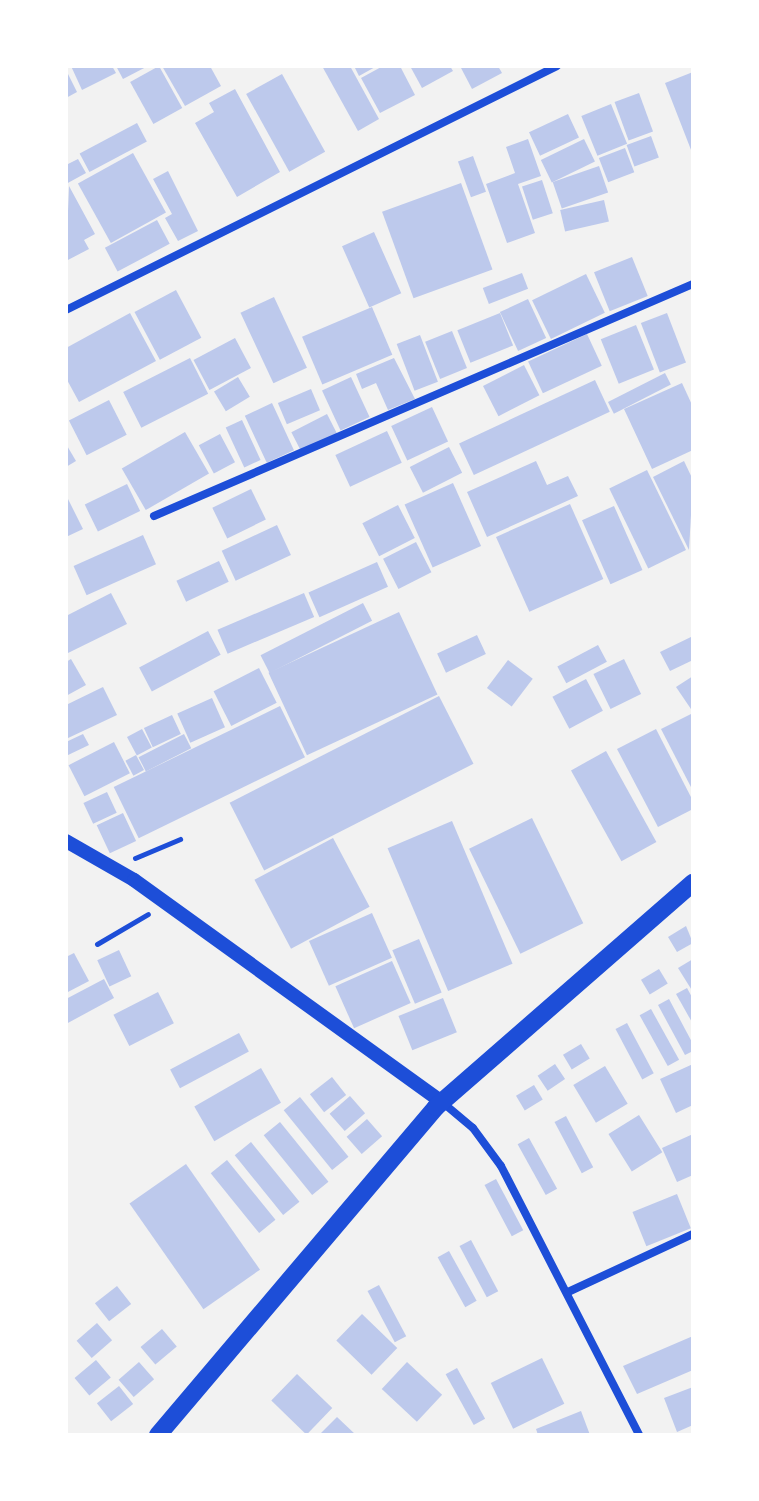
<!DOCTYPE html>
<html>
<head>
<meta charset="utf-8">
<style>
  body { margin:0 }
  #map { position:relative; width:759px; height:1501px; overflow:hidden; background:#f2f2f2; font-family:"Sofia Sans Condensed",sans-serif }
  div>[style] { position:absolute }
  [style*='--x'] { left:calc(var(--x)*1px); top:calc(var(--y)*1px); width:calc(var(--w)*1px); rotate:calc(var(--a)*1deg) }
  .building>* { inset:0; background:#bdc9ec; transform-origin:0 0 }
  .path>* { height:5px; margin:-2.5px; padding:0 2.5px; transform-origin:2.5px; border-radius:2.5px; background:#1d4ed8 }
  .minor>* { height:8px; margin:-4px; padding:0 4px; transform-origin:4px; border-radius:4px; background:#1d4ed8 }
  .tertiary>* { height:14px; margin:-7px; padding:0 7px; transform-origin:7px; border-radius:7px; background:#1d4ed8 }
  .primary>* { height:18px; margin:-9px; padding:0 9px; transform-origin:9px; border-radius:9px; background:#1d4ed8 }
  span { translate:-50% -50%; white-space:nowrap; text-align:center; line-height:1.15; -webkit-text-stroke:7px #fff; paint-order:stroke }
  .frame { position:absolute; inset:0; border:68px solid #fff; pointer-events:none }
</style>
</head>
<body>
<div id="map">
  <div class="building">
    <div style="clip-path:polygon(71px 66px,112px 66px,116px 73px,82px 90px)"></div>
    <div style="clip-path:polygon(116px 66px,148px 66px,123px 79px)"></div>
    <div style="left:159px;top:66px;width:48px;height:33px;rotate:61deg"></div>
    <div style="clip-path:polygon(162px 66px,210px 66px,221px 86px,185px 106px)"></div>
    <div style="clip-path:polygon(322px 66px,350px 66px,379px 119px,358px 131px)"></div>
    <div style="clip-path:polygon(354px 66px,377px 66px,359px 76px)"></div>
    <div style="clip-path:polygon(383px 66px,400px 66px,415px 95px,380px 113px,361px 78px)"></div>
    <div style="clip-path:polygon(410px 66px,450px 66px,453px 71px,422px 88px)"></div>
    <div style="clip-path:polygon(460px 66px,498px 66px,502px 73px,472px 89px)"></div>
    <div style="clip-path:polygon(66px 70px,77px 92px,66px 98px)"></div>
    <div style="clip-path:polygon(693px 72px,693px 155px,665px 83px)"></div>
    <div style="left:282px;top:74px;width:89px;height:41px;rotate:61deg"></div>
    <div style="clip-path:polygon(235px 89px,280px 172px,237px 197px,195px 123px,214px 112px,209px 103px)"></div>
    <div style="left:639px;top:93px;width:41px;height:26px;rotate:70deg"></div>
    <div style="left:611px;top:104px;width:43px;height:32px;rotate:68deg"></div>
    <div style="left:568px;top:114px;width:26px;height:43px;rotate:65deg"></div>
    <div style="left:137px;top:123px;width:21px;height:65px;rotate:62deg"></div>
    <div style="left:651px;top:136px;width:23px;height:26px;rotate:70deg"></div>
    <div style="clip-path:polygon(528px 139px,541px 176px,518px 184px,535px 233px,507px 243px,486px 184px,515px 173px,506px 147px)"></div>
    <div style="left:584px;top:139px;width:25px;height:48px;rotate:64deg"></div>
    <div style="left:625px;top:148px;width:26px;height:28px;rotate:69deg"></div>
    <div style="left:133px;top:153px;width:68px;height:63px;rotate:61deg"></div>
    <div style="left:473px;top:156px;width:38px;height:16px;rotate:70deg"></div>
    <div style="clip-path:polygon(78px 159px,86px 173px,66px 184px,66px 165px)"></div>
    <div style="left:599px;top:166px;width:28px;height:49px;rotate:71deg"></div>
    <div style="clip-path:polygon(168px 171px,198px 231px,178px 241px,165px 218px,172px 214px,153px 179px)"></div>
    <div style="left:542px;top:180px;width:35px;height:21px;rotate:72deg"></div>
    <div style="left:461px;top:183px;width:92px;height:84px;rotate:70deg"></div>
    <div style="clip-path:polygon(69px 186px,95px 234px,84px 240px,89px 249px,66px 261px)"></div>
    <div style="left:604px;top:200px;width:22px;height:45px;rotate:77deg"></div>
    <div style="left:157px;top:220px;width:27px;height:59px;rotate:62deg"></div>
    <div style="left:374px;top:232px;width:67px;height:35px;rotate:66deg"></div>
    <div style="left:632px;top:257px;width:42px;height:41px;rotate:68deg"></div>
    <div style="left:522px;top:273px;width:17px;height:42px;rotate:69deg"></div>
    <div style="left:586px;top:274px;width:43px;height:60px;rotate:64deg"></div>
    <div style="left:176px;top:290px;width:54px;height:47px;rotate:62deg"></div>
    <div style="left:274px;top:297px;width:78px;height:37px;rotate:65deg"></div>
    <div style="left:528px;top:299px;width:43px;height:31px;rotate:65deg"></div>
    <div style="left:372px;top:307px;width:52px;height:76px;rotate:67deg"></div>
    <div style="clip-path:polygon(130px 313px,156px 361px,79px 402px,66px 378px,66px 348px)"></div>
    <div style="left:500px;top:313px;width:35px;height:46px;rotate:68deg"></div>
    <div style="left:667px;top:313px;width:53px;height:28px;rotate:69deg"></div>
    <div style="left:636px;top:325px;width:48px;height:38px;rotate:68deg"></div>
    <div style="left:452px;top:331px;width:40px;height:29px;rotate:68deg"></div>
    <div style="left:587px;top:334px;width:35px;height:65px;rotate:65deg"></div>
    <div style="left:420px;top:335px;width:50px;height:25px;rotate:69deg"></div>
    <div style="left:235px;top:338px;width:34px;height:47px;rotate:62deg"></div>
    <div style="left:190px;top:358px;width:40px;height:75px;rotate:63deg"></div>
    <div style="clip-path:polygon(394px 358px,415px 399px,388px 410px,376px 383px,362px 389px,356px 374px)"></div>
    <div style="left:524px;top:365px;width:34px;height:46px;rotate:63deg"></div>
    <div style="left:665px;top:373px;width:13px;height:64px;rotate:63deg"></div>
    <div style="left:238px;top:377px;width:23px;height:28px;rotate:59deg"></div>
    <div style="left:351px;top:377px;width:44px;height:32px;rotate:65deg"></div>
    <div style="left:595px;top:380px;width:35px;height:150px;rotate:65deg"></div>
    <div style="clip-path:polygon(682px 383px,693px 407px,693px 450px,652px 469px,624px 409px)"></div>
    <div style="left:311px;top:389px;width:23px;height:36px;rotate:67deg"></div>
    <div style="left:109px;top:400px;width:39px;height:45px;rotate:63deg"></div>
    <div style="left:272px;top:403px;width:52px;height:30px;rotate:65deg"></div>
    <div style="left:432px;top:407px;width:38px;height:45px;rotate:65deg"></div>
    <div style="left:327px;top:414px;width:22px;height:40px;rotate:63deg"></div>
    <div style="left:242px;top:420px;width:44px;height:18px;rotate:65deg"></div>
    <div style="left:387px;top:431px;width:35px;height:57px;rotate:65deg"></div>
    <div style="left:185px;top:432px;width:48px;height:73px;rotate:60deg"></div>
    <div style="left:220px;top:434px;width:32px;height:24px;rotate:62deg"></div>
    <div style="clip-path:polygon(66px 444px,76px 461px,66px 467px)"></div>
    <div style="left:449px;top:447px;width:29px;height:44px;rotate:63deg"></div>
    <div style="clip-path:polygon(536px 461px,547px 485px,568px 476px,578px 496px,487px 537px,467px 492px)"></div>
    <div style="clip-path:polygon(684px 461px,693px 480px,689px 550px,653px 477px)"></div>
    <div style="left:647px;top:470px;width:89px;height:42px;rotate:64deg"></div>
    <div style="left:453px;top:483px;width:69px;height:53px;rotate:66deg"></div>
    <div style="left:127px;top:484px;width:30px;height:47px;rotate:64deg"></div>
    <div style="left:251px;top:489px;width:34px;height:43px;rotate:64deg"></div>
    <div style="clip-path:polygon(68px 499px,83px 529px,66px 537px,66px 500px)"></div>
    <div style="left:570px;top:504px;width:82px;height:81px;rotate:66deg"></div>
    <div style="left:398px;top:505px;width:37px;height:40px;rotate:63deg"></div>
    <div style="left:614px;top:506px;width:70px;height:35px;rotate:66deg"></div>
    <div style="left:277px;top:525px;width:33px;height:61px;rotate:65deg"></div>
    <div style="left:143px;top:535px;width:32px;height:76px;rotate:66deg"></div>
    <div style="left:416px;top:542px;width:34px;height:37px;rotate:63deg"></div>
    <div style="left:219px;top:561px;width:23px;height:47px;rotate:65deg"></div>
    <div style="left:377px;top:562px;width:27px;height:75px;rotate:66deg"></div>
    <div style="clip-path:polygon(111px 593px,127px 624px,68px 653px,66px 616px)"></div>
    <div style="left:304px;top:593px;width:26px;height:94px;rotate:67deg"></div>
    <div style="left:363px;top:603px;width:20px;height:115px;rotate:63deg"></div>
    <div style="left:399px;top:612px;width:91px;height:144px;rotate:65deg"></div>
    <div style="left:208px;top:631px;width:27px;height:78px;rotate:62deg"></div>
    <div style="left:477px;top:635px;width:21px;height:44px;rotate:65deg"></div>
    <div style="clip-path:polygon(693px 636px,693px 660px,670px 671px,660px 652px)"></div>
    <div style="left:598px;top:645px;width:19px;height:46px;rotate:62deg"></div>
    <div style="clip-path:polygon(71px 659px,86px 685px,66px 696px,66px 662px)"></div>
    <div style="left:624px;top:659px;width:39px;height:34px;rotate:64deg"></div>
    <div style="left:508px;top:660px;width:31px;height:35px;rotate:37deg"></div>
    <div style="left:259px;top:668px;width:39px;height:51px;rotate:63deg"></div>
    <div style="clip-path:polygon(693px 676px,693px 712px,676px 687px)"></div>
    <div style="left:586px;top:679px;width:36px;height:38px;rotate:62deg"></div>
    <div style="clip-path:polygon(103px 687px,117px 715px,66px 739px,66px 705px)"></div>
    <div style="left:439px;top:696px;width:76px;height:235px;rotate:63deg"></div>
    <div style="left:212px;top:698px;width:32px;height:38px;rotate:66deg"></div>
    <div style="left:280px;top:706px;width:57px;height:185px;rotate:64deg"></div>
    <div style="clip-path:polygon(691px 714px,693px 717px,693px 791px,661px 729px)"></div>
    <div style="left:172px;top:715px;width:21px;height:31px;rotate:65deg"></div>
    <div style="left:142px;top:729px;width:21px;height:17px;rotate:62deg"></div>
    <div style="clip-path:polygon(656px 729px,693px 801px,693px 809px,658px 827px,617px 749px)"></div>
    <div style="clip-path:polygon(83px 734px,89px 745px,66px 756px,66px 742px)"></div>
    <div style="left:184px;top:734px;width:16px;height:51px;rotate:63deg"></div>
    <div style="left:114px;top:742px;width:35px;height:51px;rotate:63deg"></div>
    <div style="left:606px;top:751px;width:104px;height:40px;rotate:61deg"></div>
    <div style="left:136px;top:755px;width:17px;height:12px;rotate:62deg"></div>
    <div style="left:107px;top:792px;width:23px;height:26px;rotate:65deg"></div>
    <div style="left:123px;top:813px;width:31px;height:29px;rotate:65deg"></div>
    <div style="left:532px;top:818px;width:117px;height:70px;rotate:64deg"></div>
    <div style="left:452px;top:821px;width:155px;height:70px;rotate:67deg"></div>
    <div style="left:333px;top:838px;width:78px;height:89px;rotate:62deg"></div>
    <div style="left:372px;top:913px;width:49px;height:69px;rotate:66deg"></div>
    <div style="clip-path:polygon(686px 926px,693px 943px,677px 952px,668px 937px)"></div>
    <div style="left:419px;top:939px;width:58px;height:29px;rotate:67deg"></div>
    <div style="left:119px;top:950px;width:29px;height:24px;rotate:65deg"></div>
    <div style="clip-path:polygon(74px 953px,89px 981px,66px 993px,66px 957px)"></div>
    <div style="clip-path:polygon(693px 959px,693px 992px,678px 968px)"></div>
    <div style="left:392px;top:961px;width:46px;height:62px;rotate:66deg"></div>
    <div style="left:659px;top:969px;width:17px;height:21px;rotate:59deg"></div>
    <div style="clip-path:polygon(104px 979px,114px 998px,66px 1024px,66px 999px)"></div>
    <div style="clip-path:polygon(687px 988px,693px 999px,693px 1024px,676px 994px)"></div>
    <div style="left:158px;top:992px;width:35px;height:50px;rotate:63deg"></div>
    <div style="left:443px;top:998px;width:37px;height:48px;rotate:68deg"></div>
    <div style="clip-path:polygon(669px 999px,693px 1044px,693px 1051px,685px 1055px,658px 1005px)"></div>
    <div style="left:651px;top:1009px;width:58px;height:13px;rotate:61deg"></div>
    <div style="left:627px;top:1023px;width:57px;height:13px;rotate:62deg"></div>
    <div style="left:239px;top:1033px;width:21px;height:78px;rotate:62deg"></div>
    <div style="left:581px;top:1044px;width:17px;height:21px;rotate:59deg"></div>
    <div style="left:555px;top:1064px;width:18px;height:21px;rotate:56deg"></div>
    <div style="clip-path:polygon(693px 1064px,693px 1105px,676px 1113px,660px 1079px)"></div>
    <div style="left:605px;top:1066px;width:44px;height:37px;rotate:59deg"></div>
    <div style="left:261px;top:1068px;width:40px;height:77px;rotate:60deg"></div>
    <div style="left:332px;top:1077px;width:23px;height:28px;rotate:52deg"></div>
    <div style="left:534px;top:1085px;width:17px;height:21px;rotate:59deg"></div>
    <div style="left:350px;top:1096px;width:23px;height:27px;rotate:49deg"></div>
    <div style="left:300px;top:1097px;width:77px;height:21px;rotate:51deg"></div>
    <div style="left:639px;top:1115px;width:44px;height:36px;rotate:58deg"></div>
    <div style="left:566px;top:1116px;width:58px;height:13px;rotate:62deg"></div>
    <div style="left:367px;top:1119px;width:23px;height:27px;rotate:49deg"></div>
    <div style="left:280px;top:1122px;width:77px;height:21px;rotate:51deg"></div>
    <div style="clip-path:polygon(693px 1134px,693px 1175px,677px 1182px,662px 1148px)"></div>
    <div style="left:529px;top:1138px;width:58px;height:13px;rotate:61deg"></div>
    <div style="left:251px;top:1142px;width:77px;height:21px;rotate:51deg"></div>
    <div style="left:227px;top:1160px;width:77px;height:21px;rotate:51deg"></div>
    <div style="left:186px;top:1164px;width:129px;height:69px;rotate:55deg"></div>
    <div style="left:496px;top:1179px;width:58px;height:13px;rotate:62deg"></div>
    <div style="left:677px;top:1194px;width:37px;height:48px;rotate:68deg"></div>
    <div style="left:471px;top:1240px;width:58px;height:13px;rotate:62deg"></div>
    <div style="left:449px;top:1251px;width:57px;height:13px;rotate:61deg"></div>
    <div style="left:379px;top:1285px;width:58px;height:13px;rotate:62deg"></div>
    <div style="left:117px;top:1286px;width:23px;height:28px;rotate:52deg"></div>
    <div style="left:362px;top:1314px;width:49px;height:37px;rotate:44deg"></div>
    <div style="left:97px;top:1323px;width:23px;height:27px;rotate:49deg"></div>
    <div style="left:162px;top:1329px;width:23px;height:28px;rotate:50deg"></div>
    <div style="clip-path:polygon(693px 1336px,693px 1370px,637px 1394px,623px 1366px)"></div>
    <div style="left:542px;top:1358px;width:51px;height:57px;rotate:64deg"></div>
    <div style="left:96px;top:1360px;width:23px;height:28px;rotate:50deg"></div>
    <div style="left:139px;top:1362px;width:23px;height:27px;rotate:49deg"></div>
    <div style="left:407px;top:1362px;width:48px;height:37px;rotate:43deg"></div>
    <div style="left:457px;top:1368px;width:58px;height:13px;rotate:61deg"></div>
    <div style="left:297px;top:1374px;width:49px;height:37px;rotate:44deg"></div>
    <div style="left:119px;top:1386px;width:23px;height:28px;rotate:52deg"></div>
    <div style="clip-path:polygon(693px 1387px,693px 1425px,677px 1432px,664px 1398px)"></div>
    <div style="clip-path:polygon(581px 1411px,590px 1435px,538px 1435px,536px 1429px)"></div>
    <div style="clip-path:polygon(337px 1417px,356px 1435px,319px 1435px)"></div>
  </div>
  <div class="path">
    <div style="--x:135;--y:858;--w:49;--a:-22.9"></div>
    <div style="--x:97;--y:944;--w:59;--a:-30.5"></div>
  </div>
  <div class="minor">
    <div style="--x:66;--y:310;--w:548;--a:-26.42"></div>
    <div style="--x:154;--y:516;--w:587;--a:-23.29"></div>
    <div style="--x:442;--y:1102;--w:40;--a:40"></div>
    <div style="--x:473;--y:1128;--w:47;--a:53.6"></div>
    <div style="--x:501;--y:1166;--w:302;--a:62.8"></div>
    <div style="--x:568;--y:1292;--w:138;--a:-24.9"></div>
  </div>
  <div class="tertiary">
    <div style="--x:66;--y:841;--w:78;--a:29.8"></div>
    <div style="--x:134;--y:880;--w:380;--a:35.8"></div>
  </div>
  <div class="primary">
    <div style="--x:158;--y:1435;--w:430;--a:-49.7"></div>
    <div style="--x:436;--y:1107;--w:341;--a:-41.1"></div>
  </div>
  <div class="frame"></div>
</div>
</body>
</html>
